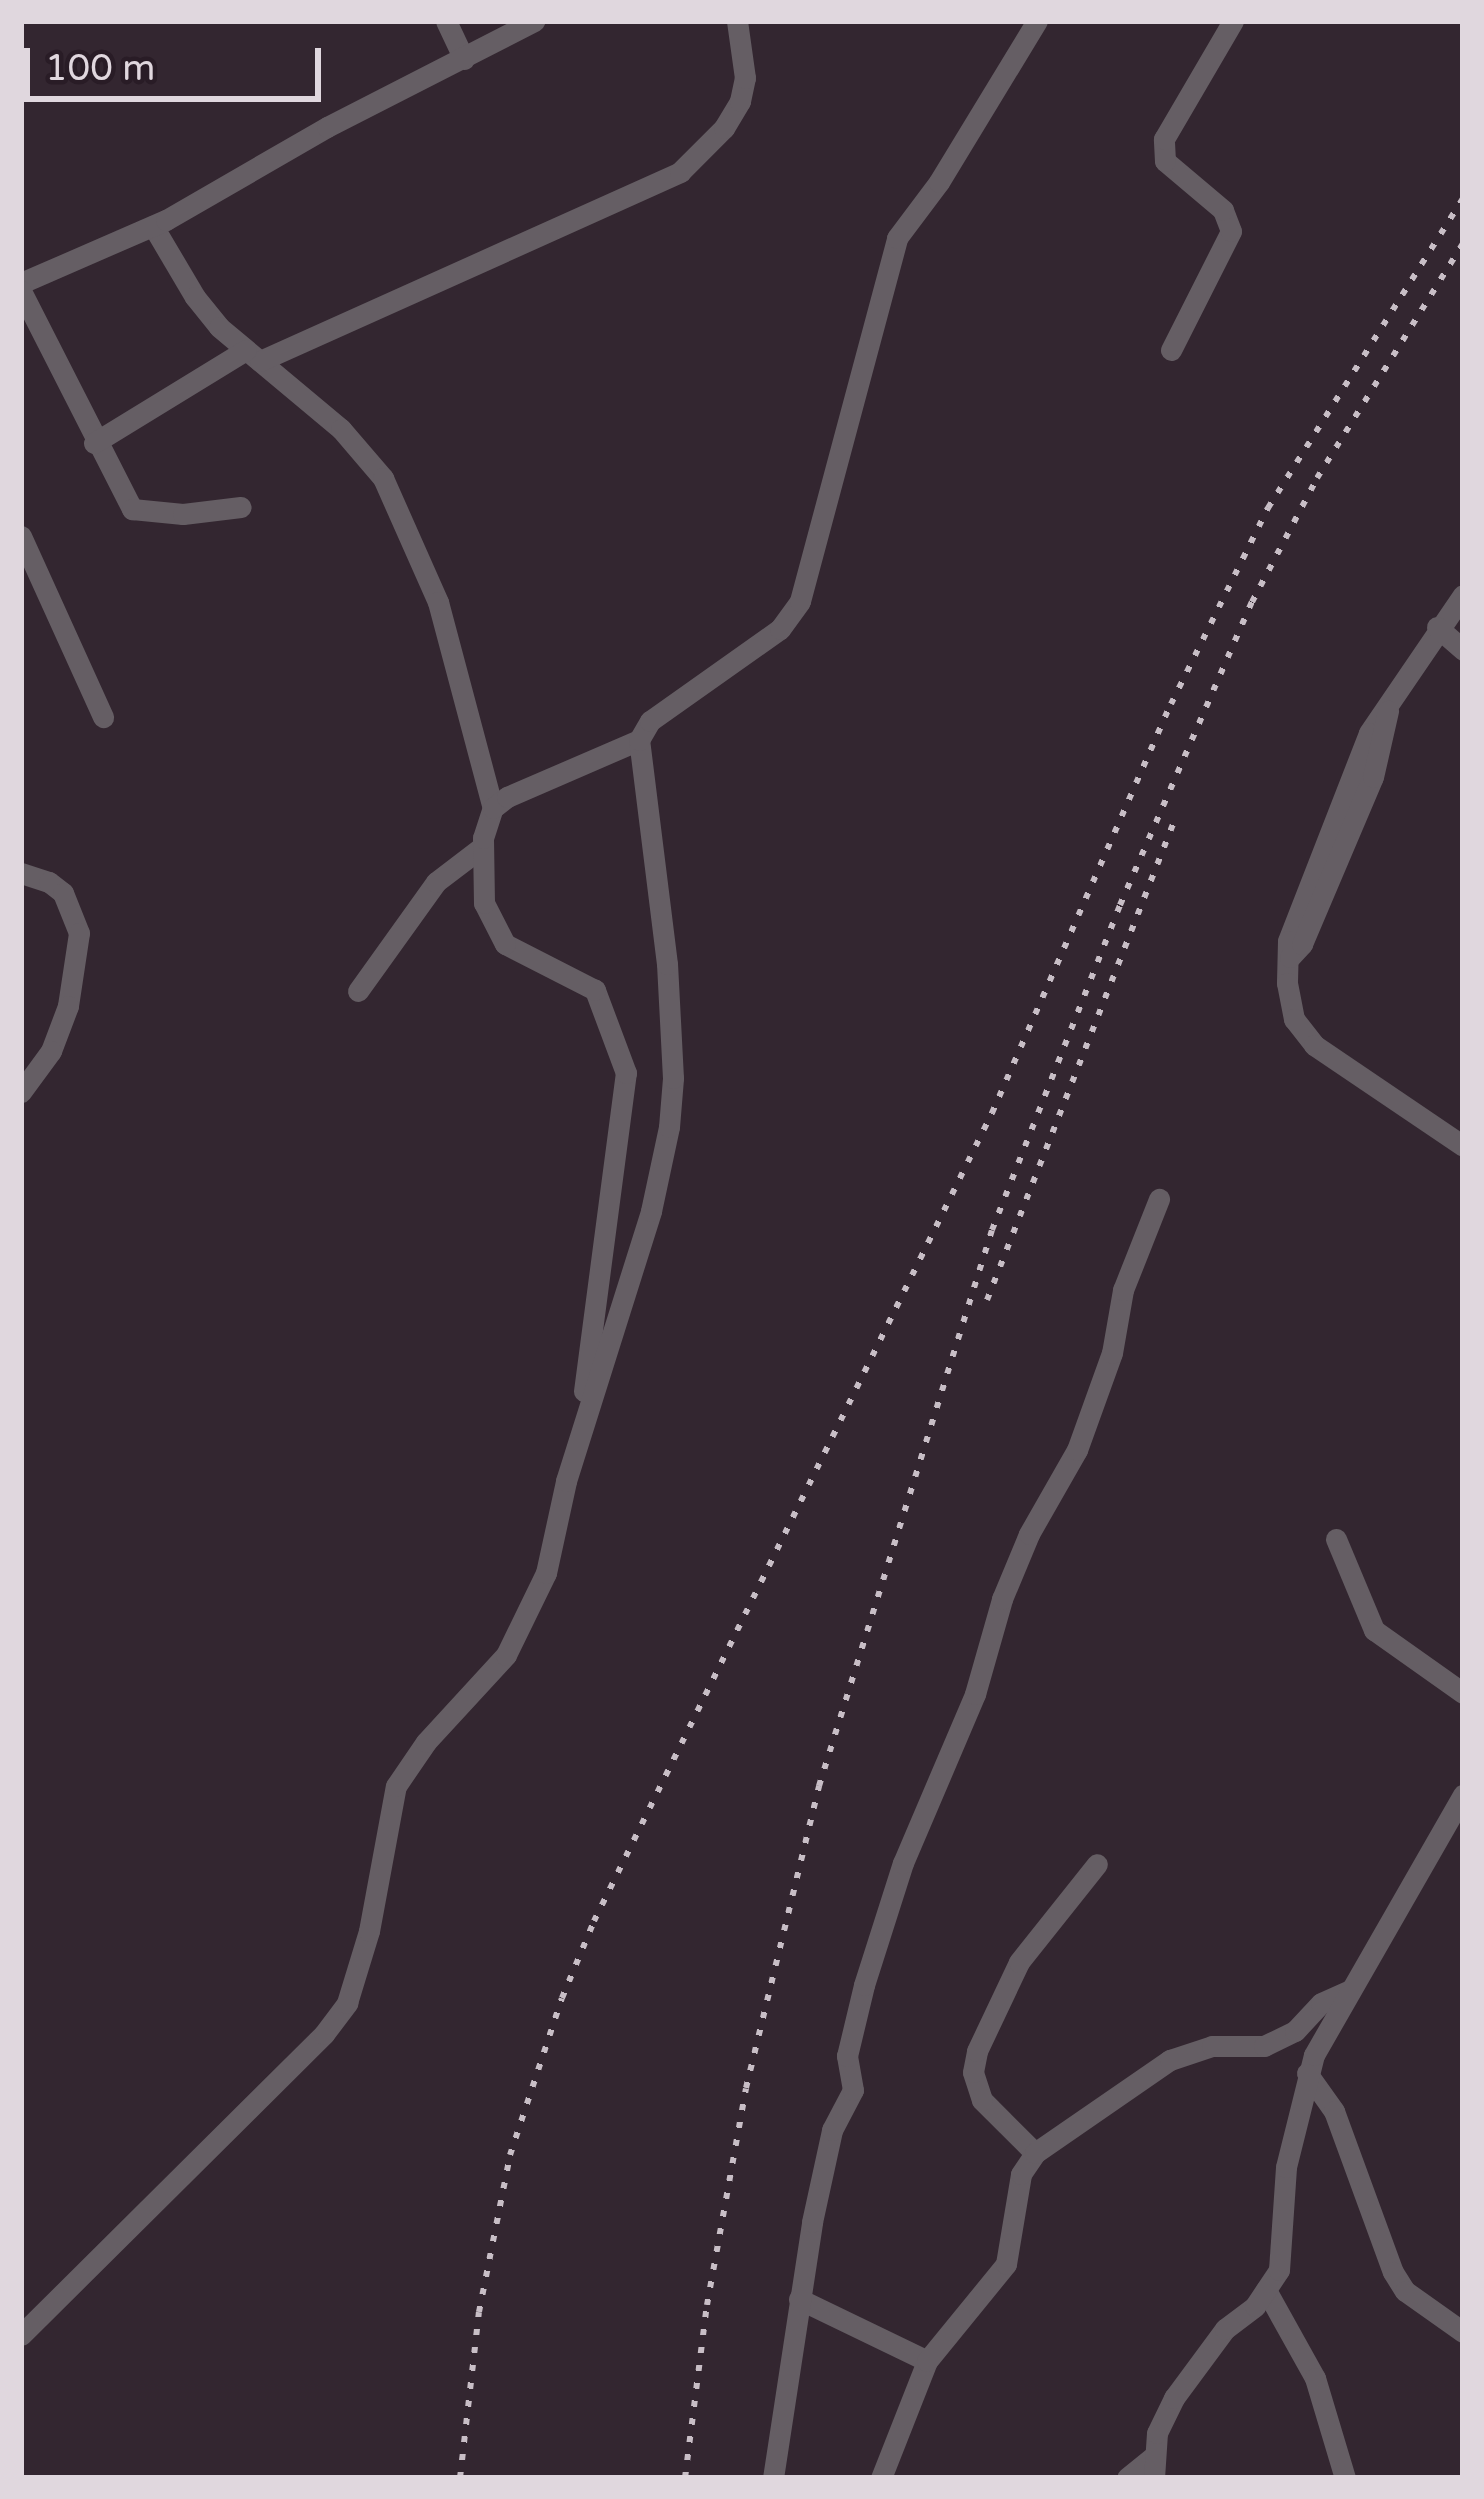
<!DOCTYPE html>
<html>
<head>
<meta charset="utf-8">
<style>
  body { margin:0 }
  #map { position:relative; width:1484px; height:2499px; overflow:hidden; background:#332630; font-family:"Varela Round",sans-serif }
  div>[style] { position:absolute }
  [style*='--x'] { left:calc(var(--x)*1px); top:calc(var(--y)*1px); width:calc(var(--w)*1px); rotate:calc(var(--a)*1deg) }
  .minor>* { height:21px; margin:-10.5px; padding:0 10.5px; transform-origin:10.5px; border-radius:10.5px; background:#655e64 }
  .rail>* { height:6px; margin-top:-3px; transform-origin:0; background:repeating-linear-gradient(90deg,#c8bec6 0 6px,transparent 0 18px) }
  span { translate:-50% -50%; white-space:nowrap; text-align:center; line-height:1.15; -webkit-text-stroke:12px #291c26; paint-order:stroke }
  .frame { position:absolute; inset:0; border:24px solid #e0d7de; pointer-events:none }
  .scale { position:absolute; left:24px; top:48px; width:297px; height:54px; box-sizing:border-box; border:6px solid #e0d7de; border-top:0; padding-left:15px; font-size:36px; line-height:42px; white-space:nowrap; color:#e0d7de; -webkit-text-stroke:9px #291c26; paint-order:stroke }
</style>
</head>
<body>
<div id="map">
  <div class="minor">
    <div style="--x:446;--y:21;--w:42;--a:64.7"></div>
    <div style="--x:153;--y:226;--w:82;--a:59.4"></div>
    <div style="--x:195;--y:297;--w:38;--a:51"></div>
    <div style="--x:219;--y:327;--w:159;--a:39.9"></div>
    <div style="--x:341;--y:429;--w:65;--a:49.4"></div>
    <div style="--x:383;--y:478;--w:136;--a:66.1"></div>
    <div style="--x:438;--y:602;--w:213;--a:75.1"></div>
    <div style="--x:21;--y:283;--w:158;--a:-23.5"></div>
    <div style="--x:166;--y:220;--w:186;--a:-30"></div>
    <div style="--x:327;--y:127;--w:233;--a:-27.1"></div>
    <div style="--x:21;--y:291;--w:245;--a:63"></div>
    <div style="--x:132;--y:509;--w:51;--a:5.6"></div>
    <div style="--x:183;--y:514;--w:58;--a:-6.9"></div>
    <div style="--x:1171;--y:350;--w:133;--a:-63.2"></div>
    <div style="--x:1231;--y:231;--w:22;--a:-111"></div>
    <div style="--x:1223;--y:210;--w:76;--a:-139.8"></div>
    <div style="--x:1165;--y:161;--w:22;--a:-93"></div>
    <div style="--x:1164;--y:139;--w:137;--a:-59.7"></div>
    <div style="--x:260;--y:361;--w:461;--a:-24.2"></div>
    <div style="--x:680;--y:172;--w:62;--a:-45"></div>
    <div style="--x:724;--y:128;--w:31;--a:-59"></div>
    <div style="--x:740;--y:101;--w:24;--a:-78"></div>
    <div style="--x:745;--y:78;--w:58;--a:-98"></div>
    <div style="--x:94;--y:443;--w:178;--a:-31.5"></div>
    <div style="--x:21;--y:536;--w:199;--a:65.6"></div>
    <div style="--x:1463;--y:595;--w:167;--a:124.3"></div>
    <div style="--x:1369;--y:733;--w:223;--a:111.3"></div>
    <div style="--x:1288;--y:941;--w:42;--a:91.4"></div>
    <div style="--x:1287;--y:983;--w:37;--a:79"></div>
    <div style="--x:1294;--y:1019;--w:33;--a:52"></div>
    <div style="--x:1314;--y:1045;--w:180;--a:34.1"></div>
    <div style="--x:1437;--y:627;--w:35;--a:41"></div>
    <div style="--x:21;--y:873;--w:29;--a:18"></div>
    <div style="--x:49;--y:882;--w:18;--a:38"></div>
    <div style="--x:63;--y:893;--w:43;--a:68.2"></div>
    <div style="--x:79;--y:933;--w:74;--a:98.6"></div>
    <div style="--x:68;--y:1006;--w:48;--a:110.7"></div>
    <div style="--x:51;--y:1051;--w:51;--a:126.2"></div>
    <div style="--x:1290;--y:957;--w:18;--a:-47"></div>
    <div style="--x:1302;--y:944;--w:181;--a:-67"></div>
    <div style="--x:1373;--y:777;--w:68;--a:-77.2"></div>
    <div style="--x:358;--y:991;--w:134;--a:-54.4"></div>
    <div style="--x:436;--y:882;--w:58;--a:-37.3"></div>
    <div style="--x:584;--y:1391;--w:321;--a:-82.5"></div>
    <div style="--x:626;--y:1073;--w:89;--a:-110.5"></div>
    <div style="--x:595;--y:990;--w:101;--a:-152.9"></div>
    <div style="--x:505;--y:944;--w:46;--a:-117.1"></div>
    <div style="--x:484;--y:903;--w:65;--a:-90.9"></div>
    <div style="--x:483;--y:838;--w:32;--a:-72"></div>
    <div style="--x:493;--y:808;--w:18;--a:-38"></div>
    <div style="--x:507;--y:797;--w:144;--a:-23.4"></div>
    <div style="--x:1336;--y:1539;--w:99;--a:67.3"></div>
    <div style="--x:1374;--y:1630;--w:109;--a:35.3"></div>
    <div style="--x:1307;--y:2073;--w:47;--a:54.6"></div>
    <div style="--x:1334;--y:2111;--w:171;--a:69.9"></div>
    <div style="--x:1393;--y:2272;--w:22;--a:58"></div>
    <div style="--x:1405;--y:2291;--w:71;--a:35.3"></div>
    <div style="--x:1035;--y:2153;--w:75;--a:-135"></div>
    <div style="--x:982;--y:2100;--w:29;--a:-108"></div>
    <div style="--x:973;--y:2072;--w:21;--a:-79"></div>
    <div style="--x:977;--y:2051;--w:98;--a:-64.7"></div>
    <div style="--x:1019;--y:1962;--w:125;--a:-51.5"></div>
    <div style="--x:1266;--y:2290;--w:101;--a:60.9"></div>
    <div style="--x:1315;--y:2378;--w:104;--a:73.3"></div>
    <div style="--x:799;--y:2299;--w:142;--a:25.8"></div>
    <div style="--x:21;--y:2335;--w:427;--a:-44.8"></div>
    <div style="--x:324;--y:2034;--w:39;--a:-53"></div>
    <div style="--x:347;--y:2003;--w:75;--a:-73"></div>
    <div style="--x:369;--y:1931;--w:147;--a:-79.5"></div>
    <div style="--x:396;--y:1786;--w:53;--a:-55.7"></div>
    <div style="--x:426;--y:1742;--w:118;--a:-47.4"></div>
    <div style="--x:506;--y:1655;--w:91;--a:-64"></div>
    <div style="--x:546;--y:1573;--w:94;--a:-77.7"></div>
    <div style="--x:566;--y:1481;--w:283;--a:-72.5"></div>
    <div style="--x:651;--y:1211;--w:86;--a:-77.9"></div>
    <div style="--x:669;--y:1127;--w:49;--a:-85.3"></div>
    <div style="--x:673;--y:1078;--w:114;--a:-93"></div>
    <div style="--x:667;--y:964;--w:226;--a:-97.1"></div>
    <div style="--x:639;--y:740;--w:22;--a:-60"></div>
    <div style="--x:650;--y:721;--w:159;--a:-35.3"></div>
    <div style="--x:780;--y:629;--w:34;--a:-54"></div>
    <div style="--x:800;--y:601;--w:376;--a:-75"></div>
    <div style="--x:897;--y:238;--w:70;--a:-53.1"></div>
    <div style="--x:939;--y:182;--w:188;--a:-58.7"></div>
    <div style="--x:773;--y:2478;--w:259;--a:-81.3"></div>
    <div style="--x:812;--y:2222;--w:94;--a:-77.7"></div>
    <div style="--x:832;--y:2130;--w:45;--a:-62.3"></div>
    <div style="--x:853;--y:2090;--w:35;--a:-100"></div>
    <div style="--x:847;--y:2056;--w:73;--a:-76.5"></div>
    <div style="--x:864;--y:1985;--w:128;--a:-72.3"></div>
    <div style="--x:903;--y:1863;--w:184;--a:-66.9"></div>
    <div style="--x:975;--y:1694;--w:99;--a:-74.1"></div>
    <div style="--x:1002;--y:1599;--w:70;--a:-67.4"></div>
    <div style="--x:1029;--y:1534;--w:97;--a:-60.3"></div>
    <div style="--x:1077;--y:1450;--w:103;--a:-70.2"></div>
    <div style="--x:1112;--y:1353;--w:64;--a:-80.1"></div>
    <div style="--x:1123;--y:1290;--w:98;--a:-68.4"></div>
    <div style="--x:881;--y:2478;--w:126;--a:-68.5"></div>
    <div style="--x:927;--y:2361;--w:125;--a:-50.8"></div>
    <div style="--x:1006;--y:2264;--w:91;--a:-80.5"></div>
    <div style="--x:1021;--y:2174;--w:25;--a:-56"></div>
    <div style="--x:1035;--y:2153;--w:164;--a:-34.6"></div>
    <div style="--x:1170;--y:2060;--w:44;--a:-18.4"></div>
    <div style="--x:1212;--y:2046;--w:52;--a:0"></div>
    <div style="--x:1264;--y:2046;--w:34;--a:-26"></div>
    <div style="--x:1295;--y:2031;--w:38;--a:-47"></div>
    <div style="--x:1321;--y:2003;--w:30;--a:-24"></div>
    <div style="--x:1127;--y:2478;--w:33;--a:-39"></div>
    <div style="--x:1154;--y:2478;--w:45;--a:-86.2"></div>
    <div style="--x:1157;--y:2433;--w:39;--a:-64"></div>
    <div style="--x:1174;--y:2398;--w:86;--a:-53.5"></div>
    <div style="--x:1225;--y:2329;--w:38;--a:-37"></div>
    <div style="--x:1255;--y:2306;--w:43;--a:-56.3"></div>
    <div style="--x:1279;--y:2270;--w:103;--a:-86.1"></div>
    <div style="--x:1286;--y:2167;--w:115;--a:-76"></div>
    <div style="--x:1314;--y:2055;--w:300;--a:-60.2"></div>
  </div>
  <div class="rail">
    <div style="--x:987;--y:1300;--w:516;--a:-68.65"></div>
    <div style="--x:460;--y:2478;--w:167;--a:-83.5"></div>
    <div style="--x:479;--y:2312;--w:160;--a:-78.8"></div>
    <div style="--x:510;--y:2155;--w:165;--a:-71.7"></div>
    <div style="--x:562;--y:1998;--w:83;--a:-67.4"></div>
    <div style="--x:594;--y:1921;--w:901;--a:-63.78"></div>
    <div style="--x:992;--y:1113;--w:446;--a:-66.4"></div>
    <div style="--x:1171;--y:704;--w:219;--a:-63.7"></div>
    <div style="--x:1268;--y:508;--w:366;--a:-57.8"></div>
    <div style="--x:685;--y:2478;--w:174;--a:-82.8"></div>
    <div style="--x:707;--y:2305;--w:220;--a:-79.8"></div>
    <div style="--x:746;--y:2088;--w:311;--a:-76.4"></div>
    <div style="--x:819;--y:1786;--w:582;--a:-72.72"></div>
    <div style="--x:992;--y:1230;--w:349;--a:-68.5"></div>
    <div style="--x:1120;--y:905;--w:331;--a:-66.5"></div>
    <div style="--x:1252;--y:602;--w:140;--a:-62.3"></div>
    <div style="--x:1317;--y:478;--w:277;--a:-58.1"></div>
  </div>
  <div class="frame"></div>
  <div class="scale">100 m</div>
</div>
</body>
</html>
